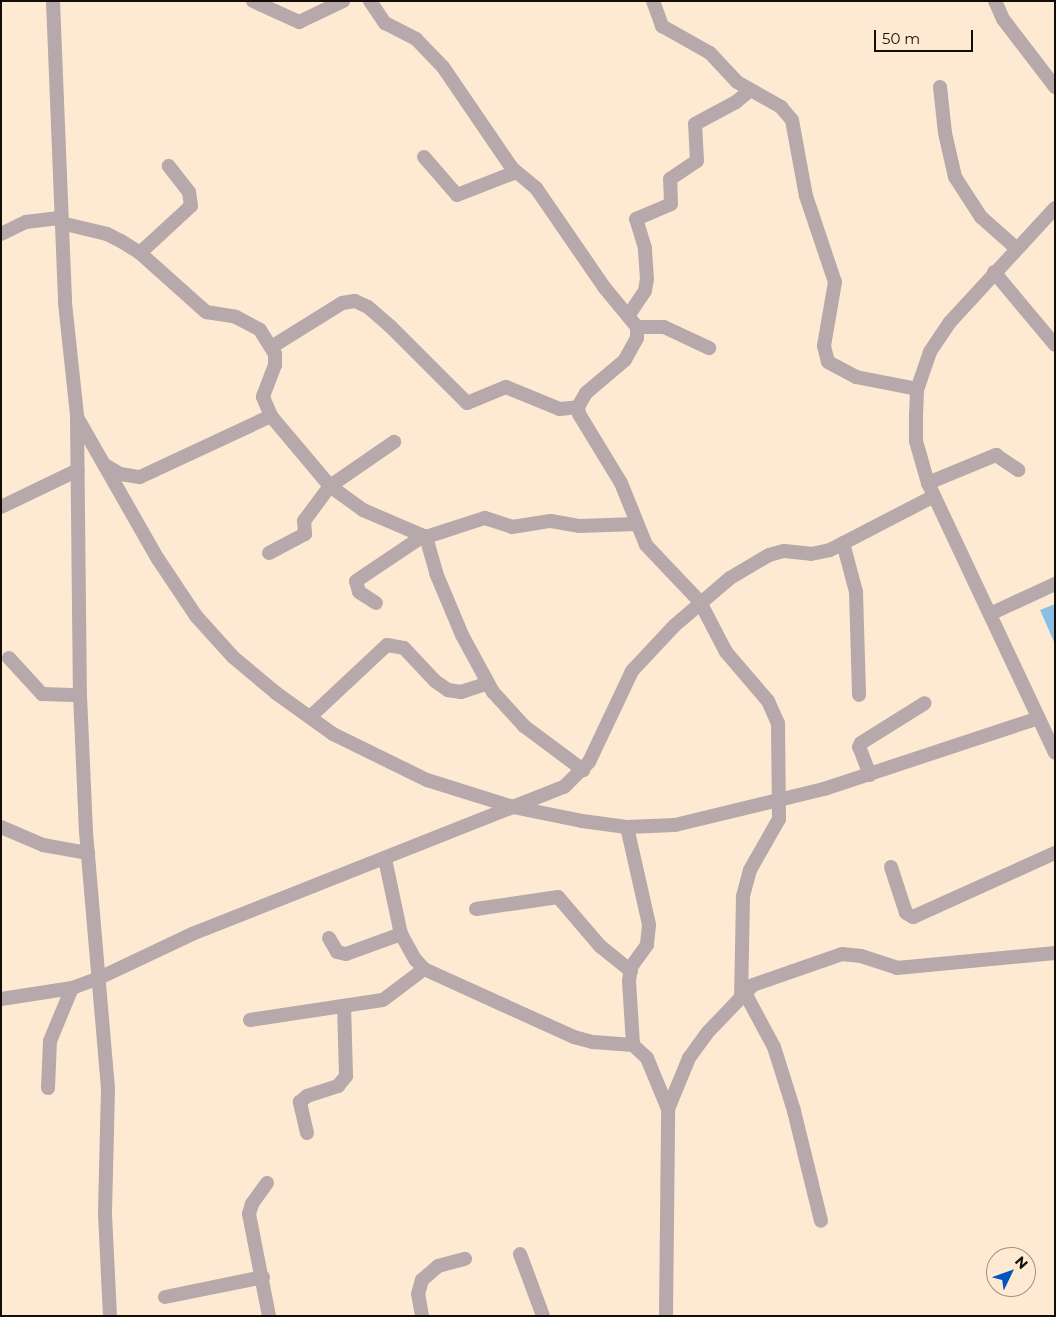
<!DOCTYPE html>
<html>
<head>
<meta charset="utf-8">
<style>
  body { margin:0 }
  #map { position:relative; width:1056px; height:1317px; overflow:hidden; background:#feead2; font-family:Montserrat,sans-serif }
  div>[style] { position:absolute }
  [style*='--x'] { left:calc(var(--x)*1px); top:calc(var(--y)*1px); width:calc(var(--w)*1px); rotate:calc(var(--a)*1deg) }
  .water>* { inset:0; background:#89bee6 }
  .minor>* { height:14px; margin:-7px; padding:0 7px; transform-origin:7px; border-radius:7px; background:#b7a8ab }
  span { translate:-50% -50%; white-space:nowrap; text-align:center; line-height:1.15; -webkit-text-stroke:5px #feead2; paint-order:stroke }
  .frame { position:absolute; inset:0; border:2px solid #130d05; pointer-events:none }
  .north { position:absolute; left:986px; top:1247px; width:50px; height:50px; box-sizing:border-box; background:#feead2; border:1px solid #a09280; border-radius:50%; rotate:48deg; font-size:14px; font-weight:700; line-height:20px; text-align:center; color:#130d05 }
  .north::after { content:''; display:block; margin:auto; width:18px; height:22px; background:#0055bf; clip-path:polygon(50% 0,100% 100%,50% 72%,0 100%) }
  .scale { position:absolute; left:874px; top:30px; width:99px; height:22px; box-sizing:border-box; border:2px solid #130d05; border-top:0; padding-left:6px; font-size:15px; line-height:18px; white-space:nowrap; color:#130d05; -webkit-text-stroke:4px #feead2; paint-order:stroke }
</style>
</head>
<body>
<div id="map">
  <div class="water">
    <div style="clip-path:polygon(1055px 604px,1055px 644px,1040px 610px)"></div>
  </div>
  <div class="minor">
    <div style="--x:53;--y:1;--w:302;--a:87.7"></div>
    <div style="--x:65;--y:303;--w:114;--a:83.9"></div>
    <div style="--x:77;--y:416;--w:279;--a:89.4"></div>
    <div style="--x:80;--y:695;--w:137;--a:87.5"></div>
    <div style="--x:86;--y:832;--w:258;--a:85.1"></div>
    <div style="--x:108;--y:1089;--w:125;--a:91.4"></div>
    <div style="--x:105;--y:1214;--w:102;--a:87.2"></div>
    <div style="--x:253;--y:1;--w:51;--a:24.5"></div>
    <div style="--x:299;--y:22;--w:49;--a:-25.5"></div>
    <div style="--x:370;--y:1;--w:27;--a:56"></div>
    <div style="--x:385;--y:23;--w:35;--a:27"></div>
    <div style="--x:416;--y:39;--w:39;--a:46"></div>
    <div style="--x:443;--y:67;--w:122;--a:55.7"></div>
    <div style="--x:512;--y:168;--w:31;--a:40"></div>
    <div style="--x:536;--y:188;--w:120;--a:55.5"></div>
    <div style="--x:604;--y:287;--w:52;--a:50.5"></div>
    <div style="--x:637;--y:327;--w:11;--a:90"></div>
    <div style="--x:637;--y:338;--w:25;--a:119"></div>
    <div style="--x:625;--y:360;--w:51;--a:139.8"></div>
    <div style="--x:586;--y:393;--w:16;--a:120"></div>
    <div style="--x:578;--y:407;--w:7;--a:82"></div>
    <div style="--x:579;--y:414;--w:81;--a:58.7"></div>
    <div style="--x:621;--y:483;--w:67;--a:68"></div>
    <div style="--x:646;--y:545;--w:79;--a:46.5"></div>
    <div style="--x:700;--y:602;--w:56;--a:62.5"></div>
    <div style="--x:726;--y:652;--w:65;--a:49.4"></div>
    <div style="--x:768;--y:701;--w:24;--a:66"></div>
    <div style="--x:778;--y:723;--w:96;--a:89.4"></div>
    <div style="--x:779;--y:819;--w:59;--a:119.6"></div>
    <div style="--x:750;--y:870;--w:28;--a:105"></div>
    <div style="--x:743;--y:897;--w:100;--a:91.1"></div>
    <div style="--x:653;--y:1;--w:27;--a:70"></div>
    <div style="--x:662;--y:26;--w:55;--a:29.4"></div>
    <div style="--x:710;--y:53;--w:40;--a:47"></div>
    <div style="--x:737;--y:82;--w:51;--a:29.6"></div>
    <div style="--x:781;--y:107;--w:17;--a:50"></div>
    <div style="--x:792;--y:120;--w:77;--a:79.6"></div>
    <div style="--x:806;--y:196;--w:91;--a:71.4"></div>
    <div style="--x:835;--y:282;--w:65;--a:99.8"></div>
    <div style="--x:824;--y:346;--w:16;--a:76"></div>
    <div style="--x:828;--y:362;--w:32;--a:28"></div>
    <div style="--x:856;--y:377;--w:62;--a:11.1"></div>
    <div style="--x:995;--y:1;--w:20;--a:66"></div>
    <div style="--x:1003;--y:19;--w:86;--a:52.6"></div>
    <div style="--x:940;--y:87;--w:46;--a:83.8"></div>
    <div style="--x:945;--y:133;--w:45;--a:77.2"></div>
    <div style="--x:955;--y:177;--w:48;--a:57"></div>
    <div style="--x:981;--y:217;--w:47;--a:41.5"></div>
    <div style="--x:424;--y:157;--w:50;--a:49"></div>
    <div style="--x:457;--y:195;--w:63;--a:-21.3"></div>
    <div style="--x:1055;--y:208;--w:155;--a:132.6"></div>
    <div style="--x:950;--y:322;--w:36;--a:124"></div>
    <div style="--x:930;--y:352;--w:39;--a:109"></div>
    <div style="--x:917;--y:389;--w:25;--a:92"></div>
    <div style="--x:916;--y:414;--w:27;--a:90"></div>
    <div style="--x:916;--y:441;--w:44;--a:74.1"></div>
    <div style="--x:928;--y:483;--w:298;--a:64.8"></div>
    <div style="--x:61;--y:223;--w:47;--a:13.4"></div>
    <div style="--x:107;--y:234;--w:16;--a:27"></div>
    <div style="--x:121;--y:241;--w:22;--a:32"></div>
    <div style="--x:140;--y:253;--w:89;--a:41.8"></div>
    <div style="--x:206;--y:312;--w:30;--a:9"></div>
    <div style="--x:236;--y:317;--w:27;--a:28"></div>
    <div style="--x:260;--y:330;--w:28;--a:58"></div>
    <div style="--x:275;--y:354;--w:11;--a:90"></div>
    <div style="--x:275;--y:365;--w:34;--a:111"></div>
    <div style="--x:263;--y:397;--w:21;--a:67"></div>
    <div style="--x:271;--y:416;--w:92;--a:49.9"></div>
    <div style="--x:330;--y:486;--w:41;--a:36"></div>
    <div style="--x:363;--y:510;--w:69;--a:23.2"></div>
    <div style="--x:426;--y:537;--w:62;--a:-17.9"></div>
    <div style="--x:485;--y:518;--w:28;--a:18"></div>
    <div style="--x:512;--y:527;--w:39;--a:-9"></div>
    <div style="--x:551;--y:521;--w:28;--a:10"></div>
    <div style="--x:579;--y:526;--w:58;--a:-2"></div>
    <div style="--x:1;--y:234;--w:28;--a:-26"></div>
    <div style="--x:26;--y:222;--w:35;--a:-7"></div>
    <div style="--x:140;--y:253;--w:69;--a:-42.7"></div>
    <div style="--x:191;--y:206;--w:14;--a:-98"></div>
    <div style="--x:189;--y:192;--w:33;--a:-128"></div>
    <div style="--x:994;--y:272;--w:95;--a:50.1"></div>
    <div style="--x:628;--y:316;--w:30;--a:-56"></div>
    <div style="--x:645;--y:291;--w:12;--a:-81"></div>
    <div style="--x:647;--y:279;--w:31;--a:-94"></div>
    <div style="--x:645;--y:248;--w:30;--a:-107"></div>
    <div style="--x:636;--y:219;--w:38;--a:-23"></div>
    <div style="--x:671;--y:204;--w:25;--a:-92"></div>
    <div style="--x:670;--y:179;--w:32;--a:-34"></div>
    <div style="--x:697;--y:161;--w:37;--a:-93"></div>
    <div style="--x:695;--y:124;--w:47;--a:-28.2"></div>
    <div style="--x:736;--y:102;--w:17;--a:-40"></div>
    <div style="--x:637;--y:327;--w:27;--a:0"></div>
    <div style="--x:664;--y:327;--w:50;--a:25"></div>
    <div style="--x:273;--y:346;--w:81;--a:-31.9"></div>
    <div style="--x:342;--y:303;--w:13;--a:-9"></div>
    <div style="--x:355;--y:301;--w:14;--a:25"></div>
    <div style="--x:368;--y:307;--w:29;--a:41"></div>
    <div style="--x:390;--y:326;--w:109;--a:45"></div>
    <div style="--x:467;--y:403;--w:42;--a:-22.3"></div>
    <div style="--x:506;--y:387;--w:58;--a:22.2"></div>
    <div style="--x:560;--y:409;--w:18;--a:-6"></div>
    <div style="--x:78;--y:419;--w:161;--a:60.3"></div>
    <div style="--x:158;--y:559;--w:69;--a:56.3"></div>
    <div style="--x:196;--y:616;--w:55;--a:47.9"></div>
    <div style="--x:233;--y:657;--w:56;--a:39.9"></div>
    <div style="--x:276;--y:693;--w:70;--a:35.7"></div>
    <div style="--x:333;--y:734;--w:105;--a:26.1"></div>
    <div style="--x:427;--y:780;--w:90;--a:17.4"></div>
    <div style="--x:513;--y:807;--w:70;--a:11.5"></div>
    <div style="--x:582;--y:821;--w:45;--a:7.6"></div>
    <div style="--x:627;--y:827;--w:48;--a:-2.4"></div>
    <div style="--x:675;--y:825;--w:153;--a:-13.6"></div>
    <div style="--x:824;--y:789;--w:226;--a:-18.3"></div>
    <div style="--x:105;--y:465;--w:17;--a:31"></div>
    <div style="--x:120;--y:474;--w:20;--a:9"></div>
    <div style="--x:140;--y:477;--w:145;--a:-25"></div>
    <div style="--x:928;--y:483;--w:74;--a:-22.4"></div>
    <div style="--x:996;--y:455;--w:27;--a:34"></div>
    <div style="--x:1;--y:507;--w:85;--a:-25.7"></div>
    <div style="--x:426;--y:537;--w:37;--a:74"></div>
    <div style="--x:436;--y:573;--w:67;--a:67.2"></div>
    <div style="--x:462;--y:635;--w:65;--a:61.5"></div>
    <div style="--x:493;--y:692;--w:46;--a:47.6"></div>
    <div style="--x:524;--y:726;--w:74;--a:36.7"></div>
    <div style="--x:843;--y:543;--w:51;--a:75.1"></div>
    <div style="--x:856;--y:592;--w:103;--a:88.3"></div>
    <div style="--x:269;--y:553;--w:41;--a:-27.8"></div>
    <div style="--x:305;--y:534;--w:13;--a:-94"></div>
    <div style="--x:304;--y:521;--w:44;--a:-53.4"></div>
    <div style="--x:330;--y:486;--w:78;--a:-34.5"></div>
    <div style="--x:376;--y:603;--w:20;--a:-147"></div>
    <div style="--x:359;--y:592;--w:11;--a:-105"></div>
    <div style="--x:356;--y:581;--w:81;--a:-33.9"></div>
    <div style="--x:990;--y:614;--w:72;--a:-24.8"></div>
    <div style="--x:9;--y:658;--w:49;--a:47.5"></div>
    <div style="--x:42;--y:694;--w:38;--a:2"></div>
    <div style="--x:310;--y:717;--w:105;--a:-43.1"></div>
    <div style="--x:387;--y:645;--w:17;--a:10"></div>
    <div style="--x:404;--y:648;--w:45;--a:46.8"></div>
    <div style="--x:435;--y:681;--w:16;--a:35"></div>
    <div style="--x:448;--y:690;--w:13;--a:9"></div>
    <div style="--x:461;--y:692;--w:28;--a:-18"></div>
    <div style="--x:870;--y:775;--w:30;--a:-111"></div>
    <div style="--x:859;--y:747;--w:4;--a:-63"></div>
    <div style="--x:861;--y:743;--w:75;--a:-32"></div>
    <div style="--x:1;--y:827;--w:46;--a:23.2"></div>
    <div style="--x:43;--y:845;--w:46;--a:10.1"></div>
    <div style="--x:627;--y:827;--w:100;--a:77.3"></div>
    <div style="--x:649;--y:925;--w:20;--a:96"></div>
    <div style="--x:647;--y:945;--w:27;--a:126"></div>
    <div style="--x:631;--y:967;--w:14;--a:98"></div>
    <div style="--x:629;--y:981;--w:64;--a:86.4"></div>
    <div style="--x:385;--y:859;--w:77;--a:78"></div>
    <div style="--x:401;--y:934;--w:29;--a:61"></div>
    <div style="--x:415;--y:959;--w:13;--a:48"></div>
    <div style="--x:424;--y:969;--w:165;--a:24.4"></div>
    <div style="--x:574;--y:1037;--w:20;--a:15"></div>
    <div style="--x:593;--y:1042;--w:40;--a:4.3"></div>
    <div style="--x:633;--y:1045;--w:19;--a:43"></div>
    <div style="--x:647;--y:1058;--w:55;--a:67.6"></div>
    <div style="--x:891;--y:867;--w:48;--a:71.9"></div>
    <div style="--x:906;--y:913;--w:8;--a:30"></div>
    <div style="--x:913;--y:917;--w:156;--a:-24.3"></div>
    <div style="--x:476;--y:909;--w:83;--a:-8.3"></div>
    <div style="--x:558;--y:897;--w:65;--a:49.4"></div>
    <div style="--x:600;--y:946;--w:40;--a:39"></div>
    <div style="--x:329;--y:938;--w:16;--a:60"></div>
    <div style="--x:337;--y:952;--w:9;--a:13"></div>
    <div style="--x:346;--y:954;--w:59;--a:-20"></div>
    <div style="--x:745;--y:993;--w:61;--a:61.8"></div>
    <div style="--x:774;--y:1047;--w:67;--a:72.6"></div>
    <div style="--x:794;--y:1111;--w:113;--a:76.2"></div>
    <div style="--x:1;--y:999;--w:72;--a:-8.8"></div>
    <div style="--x:72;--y:988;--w:27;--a:-20"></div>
    <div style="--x:97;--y:979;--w:105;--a:-25.3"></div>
    <div style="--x:192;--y:934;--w:400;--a:-21.6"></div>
    <div style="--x:564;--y:787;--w:35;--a:-45"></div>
    <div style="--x:589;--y:762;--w:101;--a:-64.7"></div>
    <div style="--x:632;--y:671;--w:62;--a:-47"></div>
    <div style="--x:674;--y:626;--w:74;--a:-40.6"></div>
    <div style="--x:730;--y:578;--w:45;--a:-30.5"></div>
    <div style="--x:769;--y:555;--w:16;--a:-15"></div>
    <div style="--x:784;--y:551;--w:27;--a:6"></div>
    <div style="--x:811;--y:554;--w:19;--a:-12"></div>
    <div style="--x:830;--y:550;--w:117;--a:-27.4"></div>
    <div style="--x:250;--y:1020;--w:134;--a:-8.6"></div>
    <div style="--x:383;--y:1000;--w:51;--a:-37.1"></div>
    <div style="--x:48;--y:1088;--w:47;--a:-87.6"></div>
    <div style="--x:50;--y:1041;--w:57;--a:-67.5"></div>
    <div style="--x:307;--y:1133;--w:32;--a:-103"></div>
    <div style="--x:300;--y:1102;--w:9;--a:-41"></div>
    <div style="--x:307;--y:1096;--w:33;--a:-18"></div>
    <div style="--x:338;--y:1086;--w:13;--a:-51"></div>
    <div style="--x:346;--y:1076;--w:70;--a:-91.6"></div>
    <div style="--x:267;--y:1183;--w:26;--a:126"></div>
    <div style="--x:252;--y:1204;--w:10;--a:107"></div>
    <div style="--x:249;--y:1214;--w:104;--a:78.9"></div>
    <div style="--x:520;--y:1254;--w:66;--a:69.6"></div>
    <div style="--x:165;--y:1297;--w:100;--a:-11.5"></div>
    <div style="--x:422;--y:1316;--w:22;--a:-100"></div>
    <div style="--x:418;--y:1294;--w:15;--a:-74"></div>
    <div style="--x:422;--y:1280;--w:21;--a:-41"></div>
    <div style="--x:438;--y:1266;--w:28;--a:-15"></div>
    <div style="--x:666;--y:1316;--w:207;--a:-89.4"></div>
    <div style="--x:668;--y:1109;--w:55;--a:-67.6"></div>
    <div style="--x:689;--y:1058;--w:31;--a:-54"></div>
    <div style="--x:707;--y:1033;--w:66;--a:-46.2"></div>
    <div style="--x:753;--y:985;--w:94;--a:-19.2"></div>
    <div style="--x:842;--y:954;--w:19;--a:6"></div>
    <div style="--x:861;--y:956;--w:38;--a:18"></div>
    <div style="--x:897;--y:968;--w:159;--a:-5.4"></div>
  </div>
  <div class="frame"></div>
  <div class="north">N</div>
  <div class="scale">50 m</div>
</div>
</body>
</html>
